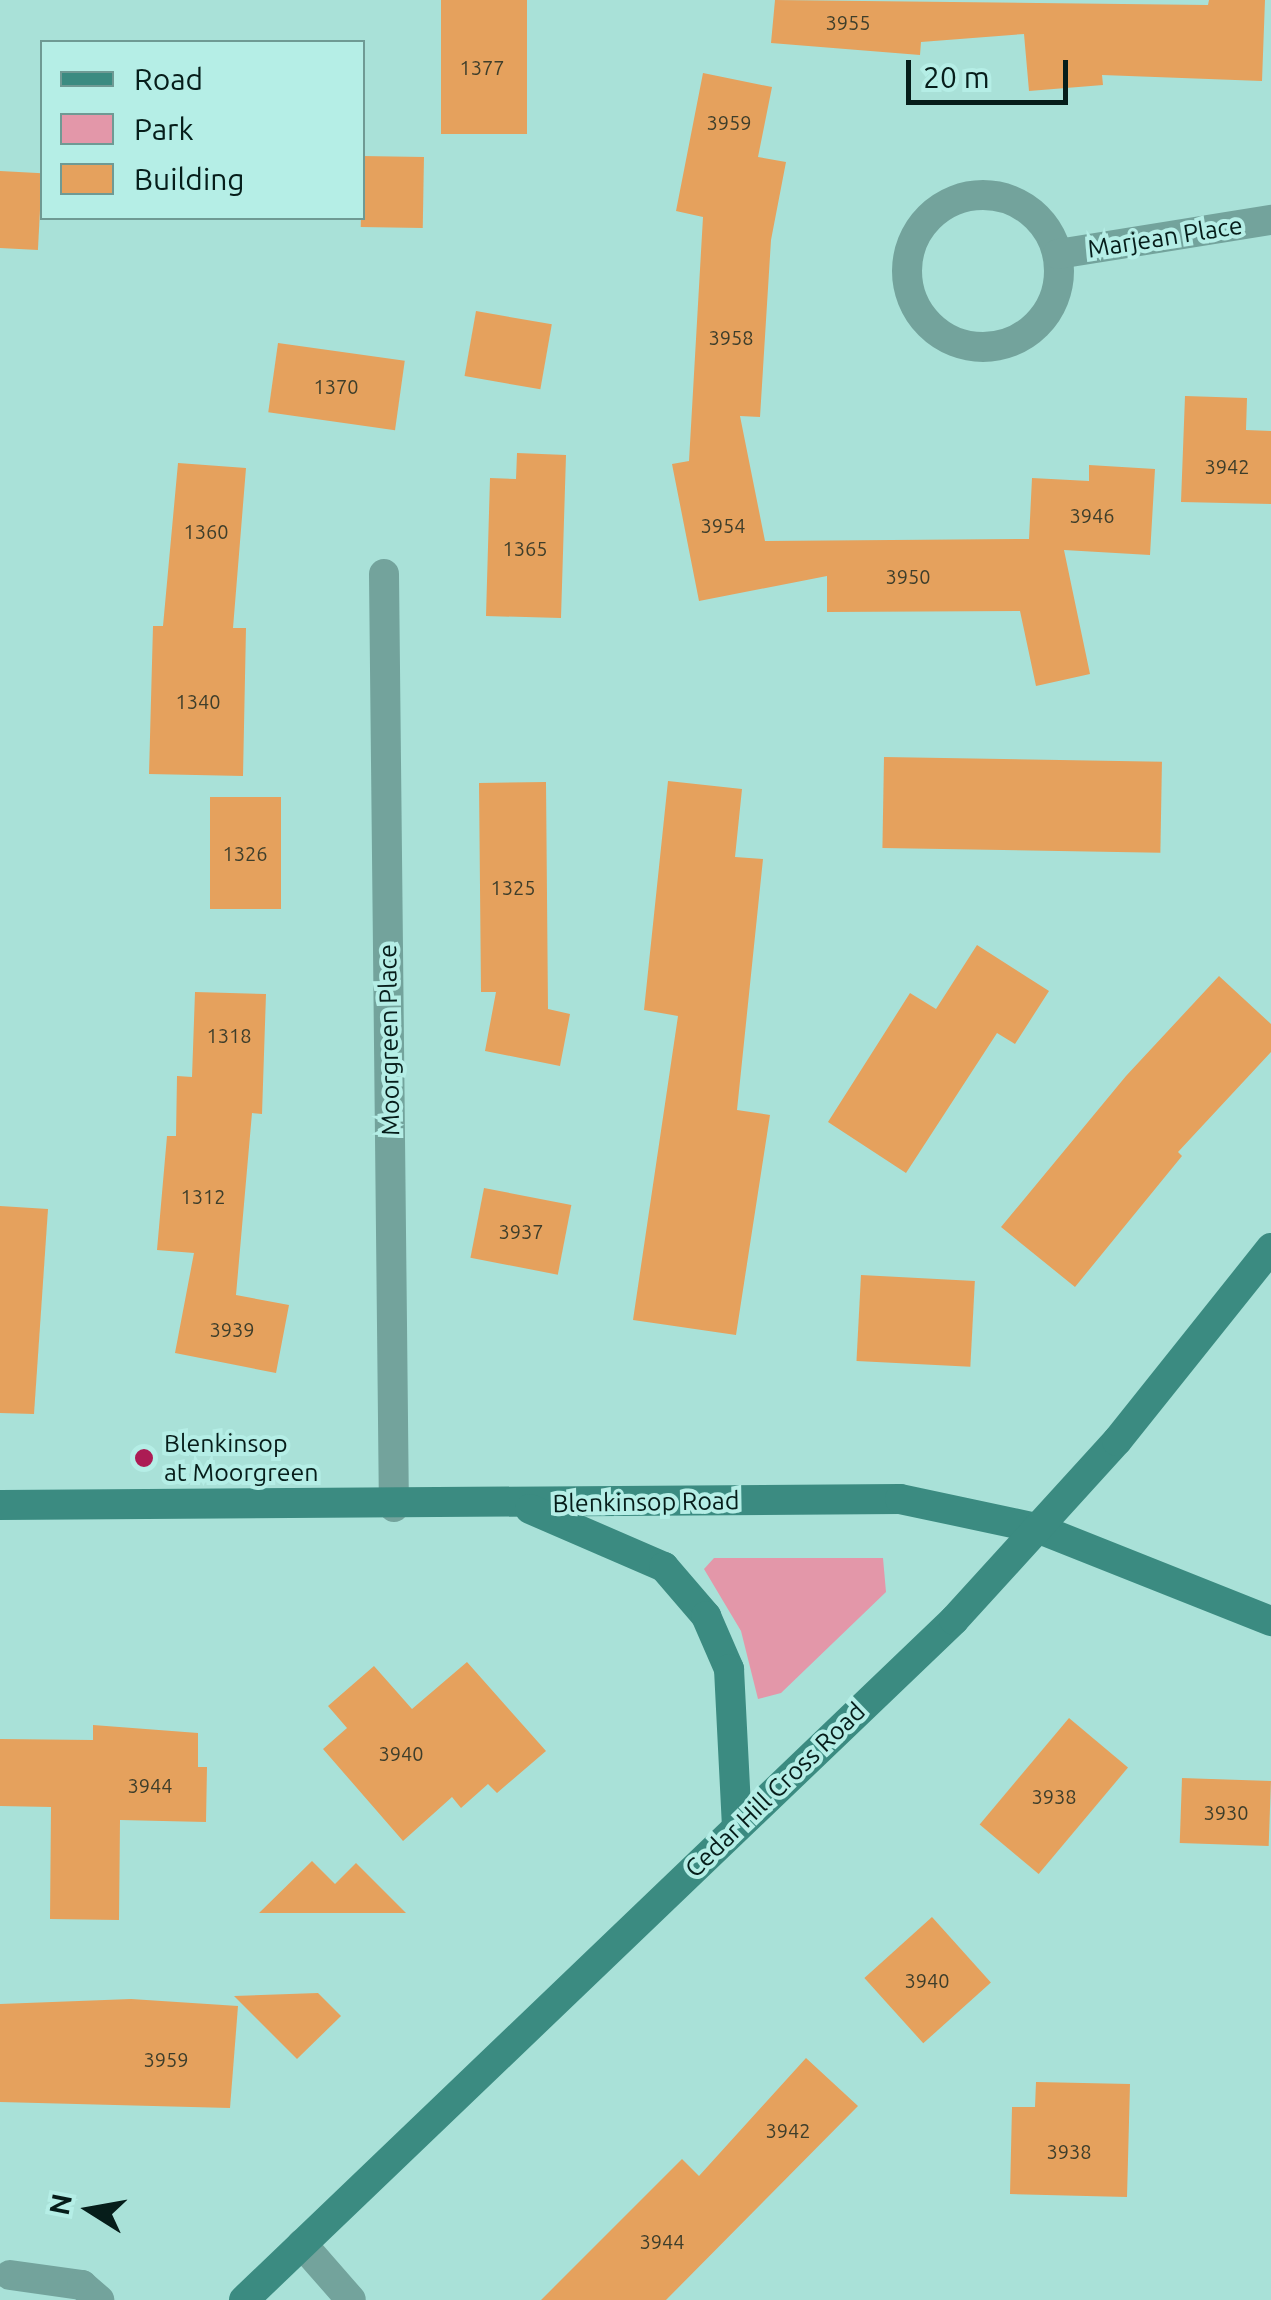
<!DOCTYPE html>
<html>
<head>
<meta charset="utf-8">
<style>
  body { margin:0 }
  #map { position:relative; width:1271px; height:2300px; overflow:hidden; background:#a9e1d8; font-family:Ubuntu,sans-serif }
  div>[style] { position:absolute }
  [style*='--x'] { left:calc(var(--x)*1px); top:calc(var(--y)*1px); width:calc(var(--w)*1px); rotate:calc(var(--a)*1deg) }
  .green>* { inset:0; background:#e397a9 }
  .building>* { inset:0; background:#e5a15d; transform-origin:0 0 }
  .street>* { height:30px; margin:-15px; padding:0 15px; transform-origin:15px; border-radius:15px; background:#73a39c }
  .street>.ring { margin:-15px; padding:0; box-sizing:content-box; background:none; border:30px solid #73a39c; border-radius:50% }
  .secondary>* { height:30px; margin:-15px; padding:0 15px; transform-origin:15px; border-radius:15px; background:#3b8b81 }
  .dots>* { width:28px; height:28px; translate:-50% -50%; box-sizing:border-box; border:5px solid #b5eee6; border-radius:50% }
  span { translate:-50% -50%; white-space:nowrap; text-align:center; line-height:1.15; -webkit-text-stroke:8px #b5eee6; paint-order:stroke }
  .number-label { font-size:20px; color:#3e3e2b }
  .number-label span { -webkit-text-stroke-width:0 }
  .street-label { font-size:25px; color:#061d1a }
  .poi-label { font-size:25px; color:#061d1a }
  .left { translate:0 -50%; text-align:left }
  .legend { position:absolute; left:40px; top:40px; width:325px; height:180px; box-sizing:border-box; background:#b5eee6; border:2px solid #6f9a94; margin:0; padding:12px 18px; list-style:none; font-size:30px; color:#061d1a }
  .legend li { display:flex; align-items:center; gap:20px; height:50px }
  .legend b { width:50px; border:2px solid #6f9a94 }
  .north { position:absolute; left:40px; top:2160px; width:100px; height:100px; -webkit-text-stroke:8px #b5eee6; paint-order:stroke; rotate:281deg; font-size:28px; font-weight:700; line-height:40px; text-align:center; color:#061d1a }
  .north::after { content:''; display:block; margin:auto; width:35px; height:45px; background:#061d1a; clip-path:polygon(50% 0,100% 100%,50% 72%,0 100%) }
  .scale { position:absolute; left:906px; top:60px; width:162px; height:45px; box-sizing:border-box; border:5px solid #061d1a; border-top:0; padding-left:12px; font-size:30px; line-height:35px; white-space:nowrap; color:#061d1a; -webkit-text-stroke:8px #b5eee6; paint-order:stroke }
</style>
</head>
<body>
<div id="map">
  <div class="green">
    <div style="clip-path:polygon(714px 1558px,883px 1558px,886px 1592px,781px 1693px,758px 1699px,741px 1631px,704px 1569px)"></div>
  </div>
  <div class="building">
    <div style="left:441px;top:0;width:86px;height:134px"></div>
    <div style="clip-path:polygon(775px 0,1208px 5px,1209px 0,1265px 0,1262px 81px,1102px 75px,1103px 85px,1029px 91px,1024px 34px,921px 42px,920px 55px,771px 43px)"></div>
    <div style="clip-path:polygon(703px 73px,772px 87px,758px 157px,786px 162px,771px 240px,760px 417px,740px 416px,765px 541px,1029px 539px,1032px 478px,1089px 481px,1089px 465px,1155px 469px,1150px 555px,1064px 550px,1090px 674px,1036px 686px,1020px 611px,827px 612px,827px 576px,699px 601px,672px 464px,689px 461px,703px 217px,676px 211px)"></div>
    <div style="left:362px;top:156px;width:62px;height:71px;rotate:1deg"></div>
    <div style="left:0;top:171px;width:42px;height:77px;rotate:3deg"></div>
    <div style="left:476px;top:311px;width:77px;height:66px;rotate:10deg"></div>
    <div style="left:278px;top:343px;width:128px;height:70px;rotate:8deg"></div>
    <div style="clip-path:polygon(1185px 396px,1247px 398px,1246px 430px,1271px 431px,1271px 504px,1181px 502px)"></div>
    <div style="clip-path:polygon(517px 453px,566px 455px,561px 618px,486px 616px,490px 478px,516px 479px)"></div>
    <div style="clip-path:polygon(178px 463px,246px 468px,233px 628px,246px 628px,243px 776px,149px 774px,153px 626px,163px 626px)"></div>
    <div style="left:884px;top:757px;width:278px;height:91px;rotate:1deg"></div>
    <div style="clip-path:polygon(668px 781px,742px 789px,735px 857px,763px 859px,737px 1110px,770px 1115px,736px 1335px,633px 1320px,678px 1016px,644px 1010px)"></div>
    <div style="clip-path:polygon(546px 782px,548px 1009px,570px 1014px,560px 1066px,485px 1051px,496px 992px,481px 992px,479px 783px)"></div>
    <div style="left:210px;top:797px;width:71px;height:112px"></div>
    <div style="clip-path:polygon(977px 945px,1049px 991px,1015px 1044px,997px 1033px,906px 1173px,828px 1122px,910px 993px,936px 1009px)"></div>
    <div style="clip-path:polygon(1219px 976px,1271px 1024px,1271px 1052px,1178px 1152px,1182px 1156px,1075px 1287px,1001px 1227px,1126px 1076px)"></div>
    <div style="clip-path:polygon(195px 992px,266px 994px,262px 1114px,252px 1113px,236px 1295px,289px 1305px,276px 1373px,175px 1353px,194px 1253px,157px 1250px,167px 1136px,176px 1136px,177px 1076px,192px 1077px)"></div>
    <div style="left:484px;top:1188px;width:89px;height:71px;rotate:11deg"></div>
    <div style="clip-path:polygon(0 1206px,48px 1209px,34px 1414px,0 1413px)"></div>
    <div style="left:861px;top:1275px;width:114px;height:86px;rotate:3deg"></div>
    <div style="clip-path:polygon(467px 1662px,546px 1751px,497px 1793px,488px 1784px,461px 1808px,452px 1797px,403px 1841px,323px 1749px,347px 1728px,328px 1706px,374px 1666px,412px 1709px)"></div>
    <div style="left:1069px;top:1718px;width:77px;height:139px;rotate:40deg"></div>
    <div style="clip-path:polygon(93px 1725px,198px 1733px,198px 1767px,207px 1767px,206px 1822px,120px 1820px,119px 1920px,50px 1919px,51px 1807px,0 1806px,0 1739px,93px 1740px)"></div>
    <div style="left:1182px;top:1778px;width:89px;height:65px;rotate:2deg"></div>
    <div style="clip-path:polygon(312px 1861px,335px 1884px,356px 1863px,406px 1913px,259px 1913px)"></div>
    <div style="left:932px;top:1917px;width:88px;height:91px;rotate:48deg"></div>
    <div style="clip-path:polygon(318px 1993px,341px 2016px,297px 2059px,234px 1996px)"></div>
    <div style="clip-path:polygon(131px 1999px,238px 2006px,230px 2108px,0 2102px,0 2004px)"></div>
    <div style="clip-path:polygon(806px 2058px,858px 2106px,666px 2300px,541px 2300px,682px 2159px,699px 2176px)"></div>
    <div style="clip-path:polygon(1036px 2082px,1130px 2084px,1127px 2197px,1010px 2194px,1012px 2107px,1035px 2107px)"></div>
  </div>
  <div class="street">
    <div class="ring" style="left:907px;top:195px;width:122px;height:122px"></div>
    <div style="--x:1058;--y:254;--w:216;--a:-9.1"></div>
    <div style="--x:384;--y:574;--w:933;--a:89.39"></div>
    <div style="--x:302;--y:2244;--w:74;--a:48.8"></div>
    <div style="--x:10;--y:2275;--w:73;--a:7.9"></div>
    <div style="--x:82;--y:2285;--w:23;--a:41"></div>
  </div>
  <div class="secondary">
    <div style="--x:0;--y:1505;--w:900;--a:-0.38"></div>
    <div style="--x:900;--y:1499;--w:140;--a:12"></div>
    <div style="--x:1037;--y:1528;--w:252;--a:21.7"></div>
    <div style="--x:530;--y:1509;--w:146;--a:23.4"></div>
    <div style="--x:664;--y:1567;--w:65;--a:49.4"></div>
    <div style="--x:706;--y:1616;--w:58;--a:66.5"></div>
    <div style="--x:729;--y:1669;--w:158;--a:87.1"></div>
    <div style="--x:244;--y:2300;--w:983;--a:-43.76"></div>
    <div style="--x:954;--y:1620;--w:242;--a:-47.7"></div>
    <div style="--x:1117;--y:1441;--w:247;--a:-51.4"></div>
  </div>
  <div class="dots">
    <div style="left:144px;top:1458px;background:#ac1c54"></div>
  </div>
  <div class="number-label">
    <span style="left:848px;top:22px">3955</span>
    <span style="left:482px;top:67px">1377</span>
    <span style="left:729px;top:122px">3959</span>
    <span style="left:731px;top:337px">3958</span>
    <span style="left:336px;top:386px">1370</span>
    <span style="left:1227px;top:466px">3942</span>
    <span style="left:1092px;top:515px">3946</span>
    <span style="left:723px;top:525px">3954</span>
    <span style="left:206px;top:531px">1360</span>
    <span style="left:525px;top:548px">1365</span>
    <span style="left:908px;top:576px">3950</span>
    <span style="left:198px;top:701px">1340</span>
    <span style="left:245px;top:853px">1326</span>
    <span style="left:513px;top:887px">1325</span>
    <span style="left:229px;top:1035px">1318</span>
    <span style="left:203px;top:1196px">1312</span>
    <span style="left:521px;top:1231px">3937</span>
    <span style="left:232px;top:1329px">3939</span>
    <span style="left:401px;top:1753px">3940</span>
    <span style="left:150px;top:1785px">3944</span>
    <span style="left:1054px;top:1796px">3938</span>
    <span style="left:1226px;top:1812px">3930</span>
    <span style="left:927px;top:1980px">3940</span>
    <span style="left:166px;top:2059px">3959</span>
    <span style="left:788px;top:2130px">3942</span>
    <span style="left:1069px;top:2151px">3938</span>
    <span style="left:662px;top:2241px">3944</span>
  </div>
  <div class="street-label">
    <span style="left:1165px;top:237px;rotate:-9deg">Marjean Place</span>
    <span style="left:389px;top:1040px;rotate:-91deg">Moorgreen Place</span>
    <span style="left:646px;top:1502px;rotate:-1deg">Blenkinsop Road</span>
    <span style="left:775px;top:1790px;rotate:-44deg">Cedar Hill Cross Road</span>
  </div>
  <div class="poi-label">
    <span class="left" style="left:164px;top:1458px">Blenkinsop<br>at Moorgreen</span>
  </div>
  <ul class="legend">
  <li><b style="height:12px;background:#3b8b81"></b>Road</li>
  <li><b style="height:28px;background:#e397a9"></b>Park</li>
  <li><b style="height:28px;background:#e5a15d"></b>Building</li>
  </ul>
  <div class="north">N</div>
  <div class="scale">20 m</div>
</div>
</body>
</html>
